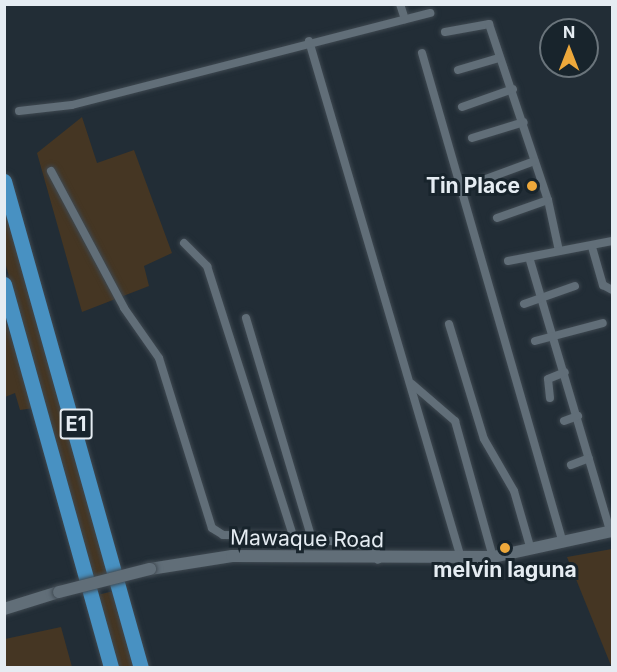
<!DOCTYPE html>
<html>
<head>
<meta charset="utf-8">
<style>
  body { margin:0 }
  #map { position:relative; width:617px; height:672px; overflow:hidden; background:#222d36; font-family:Inter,sans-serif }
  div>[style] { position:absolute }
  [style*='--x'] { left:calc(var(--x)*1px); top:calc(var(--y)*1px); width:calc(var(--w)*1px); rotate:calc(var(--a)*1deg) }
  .green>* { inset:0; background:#453623; transform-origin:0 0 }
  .roads { filter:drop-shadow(0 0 2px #3f4951) drop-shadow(0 0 2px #3f4951) }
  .street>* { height:8px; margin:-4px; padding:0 4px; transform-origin:4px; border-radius:4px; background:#616e78 }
  .secondary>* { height:12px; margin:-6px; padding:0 6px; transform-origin:6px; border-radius:6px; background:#616e78 }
  .highway>* { height:15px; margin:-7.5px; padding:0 7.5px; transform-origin:7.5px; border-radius:7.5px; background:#4891c2 }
  .bridges { filter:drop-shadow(0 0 2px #3f4951) drop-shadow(0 0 2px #3f4951) }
  .secondary-bridge>* { height:12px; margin:-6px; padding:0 6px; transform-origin:6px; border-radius:6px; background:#616e78 }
  .dots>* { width:16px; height:16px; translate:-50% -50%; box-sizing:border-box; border:3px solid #18242c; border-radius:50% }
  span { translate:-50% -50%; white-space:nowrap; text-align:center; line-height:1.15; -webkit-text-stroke:6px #18242c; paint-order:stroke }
  .shield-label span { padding:2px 4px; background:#18242c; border:2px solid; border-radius:4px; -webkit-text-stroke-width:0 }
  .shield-label { font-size:20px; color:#e5ecf2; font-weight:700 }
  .poi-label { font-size:21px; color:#e5ecf2; font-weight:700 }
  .right { translate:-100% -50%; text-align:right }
  .street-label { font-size:21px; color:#e5ecf2 }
  .frame { position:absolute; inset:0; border:6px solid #e5ecf2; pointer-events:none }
  .north { position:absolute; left:539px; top:18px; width:60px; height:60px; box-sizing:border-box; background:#18242c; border:2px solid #6a747b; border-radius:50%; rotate:0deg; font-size:16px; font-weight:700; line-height:24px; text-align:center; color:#e5ecf2 }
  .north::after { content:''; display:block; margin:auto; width:21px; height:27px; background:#eda83b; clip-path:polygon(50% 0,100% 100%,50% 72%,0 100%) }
</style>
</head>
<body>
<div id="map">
  <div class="green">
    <div style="clip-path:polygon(82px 117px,97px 163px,134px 150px,172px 253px,144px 266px,149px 286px,82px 312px,37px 153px)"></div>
    <div style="clip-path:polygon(4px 204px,111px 578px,93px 582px,5px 262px)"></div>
    <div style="clip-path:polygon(4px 315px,34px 408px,20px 410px,15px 393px,5px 397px)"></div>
    <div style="clip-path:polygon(612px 549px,612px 668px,567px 557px)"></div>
    <div style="left:114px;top:591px;width:78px;height:19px;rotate:76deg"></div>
    <div style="clip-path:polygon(61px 627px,72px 667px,5px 667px,5px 639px)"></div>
  </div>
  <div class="roads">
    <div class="street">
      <div style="--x:400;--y:4;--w:16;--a:72"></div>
      <div style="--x:445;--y:32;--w:45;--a:-10.3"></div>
      <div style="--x:489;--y:24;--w:186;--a:71.5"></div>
      <div style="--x:548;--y:200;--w:52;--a:77.8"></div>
      <div style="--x:309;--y:41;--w:539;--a:73.62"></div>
      <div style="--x:422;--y:53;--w:510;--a:73.95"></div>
      <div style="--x:458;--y:70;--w:43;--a:-16.3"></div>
      <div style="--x:462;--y:107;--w:54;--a:-19.4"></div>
      <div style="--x:19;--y:111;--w:53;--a:-6.5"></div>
      <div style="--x:72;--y:105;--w:370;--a:-14.4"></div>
      <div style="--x:472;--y:138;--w:54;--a:-17.1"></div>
      <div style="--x:51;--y:171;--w:155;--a:61.9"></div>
      <div style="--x:124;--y:308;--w:61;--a:55"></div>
      <div style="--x:159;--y:358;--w:178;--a:72.7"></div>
      <div style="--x:212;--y:528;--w:13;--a:32"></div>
      <div style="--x:223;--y:535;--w:70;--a:0.8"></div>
      <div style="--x:293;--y:536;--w:83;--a:7.6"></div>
      <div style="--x:375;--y:547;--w:13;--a:77"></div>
      <div style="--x:483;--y:180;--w:55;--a:-20.1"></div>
      <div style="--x:497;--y:218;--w:54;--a:-19.4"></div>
      <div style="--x:184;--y:243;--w:33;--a:45"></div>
      <div style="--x:207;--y:266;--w:283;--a:72.3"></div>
      <div style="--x:592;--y:247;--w:40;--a:74"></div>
      <div style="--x:603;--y:285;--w:10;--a:29"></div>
      <div style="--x:529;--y:257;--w:286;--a:73.5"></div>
      <div style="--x:508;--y:261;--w:106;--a:-10.9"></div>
      <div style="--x:524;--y:304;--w:54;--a:-19.4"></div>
      <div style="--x:246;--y:318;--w:231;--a:73.4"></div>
      <div style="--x:449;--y:324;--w:120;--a:73.1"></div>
      <div style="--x:484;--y:439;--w:60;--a:60"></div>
      <div style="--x:514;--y:491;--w:61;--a:73.9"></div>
      <div style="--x:535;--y:341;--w:70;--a:-14.8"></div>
      <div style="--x:412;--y:384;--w:57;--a:40.7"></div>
      <div style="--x:455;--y:421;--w:141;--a:74.4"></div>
      <div style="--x:550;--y:398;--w:19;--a:-96"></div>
      <div style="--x:548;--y:379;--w:18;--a:-22"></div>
      <div style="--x:564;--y:421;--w:15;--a:-20"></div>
      <div style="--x:571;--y:465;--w:19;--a:-21"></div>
    </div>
    <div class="secondary">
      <div style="--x:150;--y:569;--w:83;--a:-9"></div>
      <div style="--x:232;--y:556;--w:261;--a:0.2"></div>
      <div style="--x:493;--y:557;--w:122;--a:-12.3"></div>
      <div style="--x:4;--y:609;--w:58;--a:-17.2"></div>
    </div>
    <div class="highway">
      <div style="--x:4;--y:181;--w:506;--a:74.29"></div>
      <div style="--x:4;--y:284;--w:399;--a:74.4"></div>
    </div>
  </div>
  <div class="bridges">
    <div class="secondary-bridge">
      <div style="--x:59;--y:592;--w:94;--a:-14.2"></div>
    </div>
  </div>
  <div class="dots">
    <div style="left:532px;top:186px;background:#eda83b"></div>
    <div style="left:505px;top:548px;background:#eda83b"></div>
  </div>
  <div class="shield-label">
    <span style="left:76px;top:424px">E1</span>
  </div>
  <div class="poi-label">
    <span class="right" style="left:520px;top:186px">Tin Place</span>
    <span style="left:505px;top:570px">melvin laguna</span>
  </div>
  <div class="street-label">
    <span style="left:307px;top:539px;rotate:1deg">Mawaque Road</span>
  </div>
  <div class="frame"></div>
  <div class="north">N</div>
</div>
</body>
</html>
